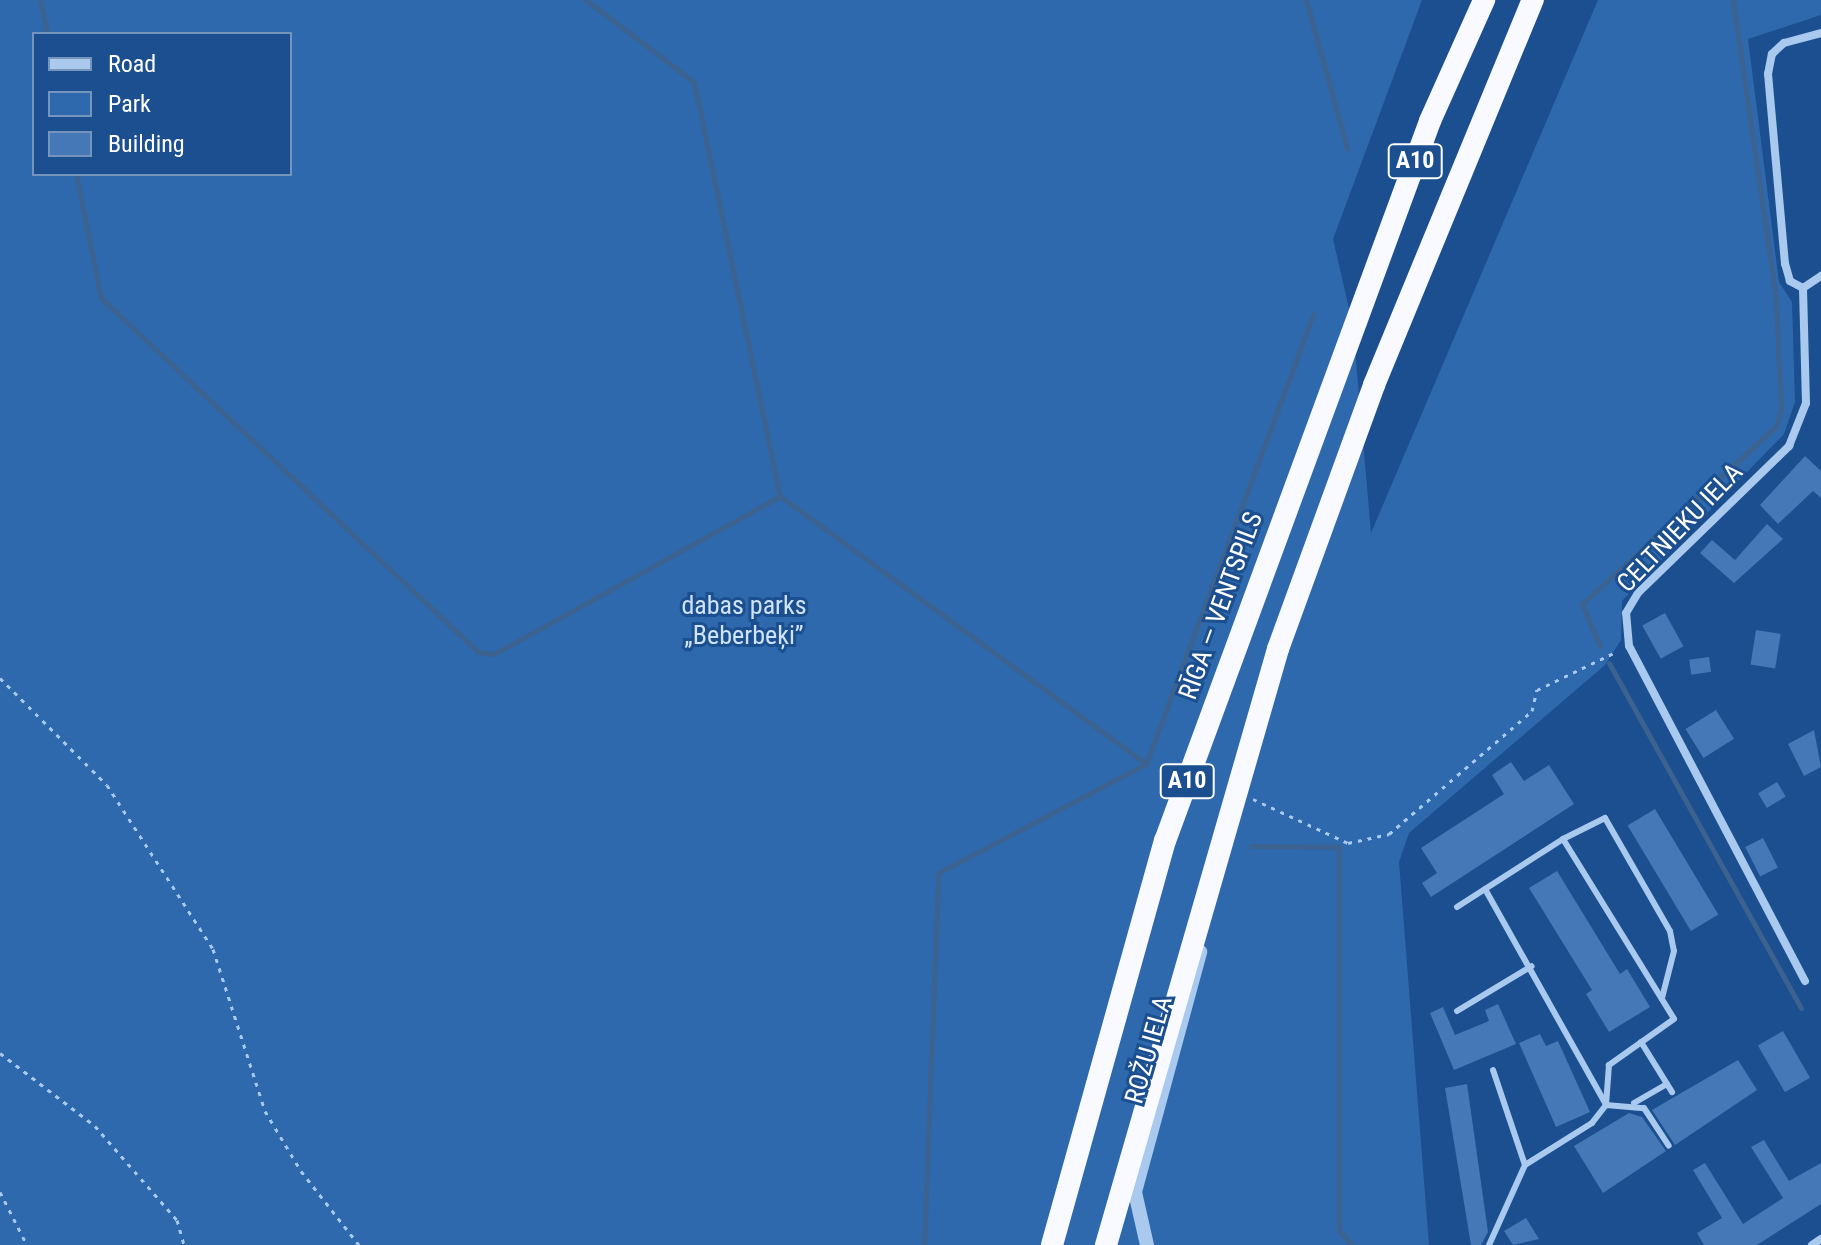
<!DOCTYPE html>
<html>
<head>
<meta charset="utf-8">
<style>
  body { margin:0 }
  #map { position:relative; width:1821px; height:1245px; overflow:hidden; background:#1b4f8f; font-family:"Roboto Condensed",sans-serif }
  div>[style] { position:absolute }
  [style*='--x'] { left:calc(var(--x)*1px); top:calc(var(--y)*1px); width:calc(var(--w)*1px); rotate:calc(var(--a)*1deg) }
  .green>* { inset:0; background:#2e69ad }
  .stream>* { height:5px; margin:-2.5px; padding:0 2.5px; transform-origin:2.5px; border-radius:2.5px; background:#3c6290 }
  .building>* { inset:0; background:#4478b7; transform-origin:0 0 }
  .path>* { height:3px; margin-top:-1.5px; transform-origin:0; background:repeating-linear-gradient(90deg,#a9c9ee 0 4px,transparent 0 10px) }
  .service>* { height:6px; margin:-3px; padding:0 3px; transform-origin:3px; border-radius:3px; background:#a9c9ee }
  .minor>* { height:8px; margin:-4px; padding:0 4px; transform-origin:4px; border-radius:4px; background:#a9c9ee }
  .tertiary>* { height:14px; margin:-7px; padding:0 7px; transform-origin:7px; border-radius:7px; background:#a9c9ee }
  .trunk>* { height:22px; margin:-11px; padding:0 11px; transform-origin:11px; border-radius:11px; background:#f8faff }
  span { translate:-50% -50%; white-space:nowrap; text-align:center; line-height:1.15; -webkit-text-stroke:6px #1b4f8f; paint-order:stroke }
  .shield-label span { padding:2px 6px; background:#1b4f8f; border:2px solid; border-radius:6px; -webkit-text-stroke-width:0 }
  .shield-label { font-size:24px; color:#fff; font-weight:700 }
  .street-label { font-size:26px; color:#fff }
  .park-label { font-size:26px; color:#cfe3fa }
  .legend { position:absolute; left:32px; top:32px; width:260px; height:144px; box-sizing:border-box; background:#1b4f8f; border:2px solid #7695bc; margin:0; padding:10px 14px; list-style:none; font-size:24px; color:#fff }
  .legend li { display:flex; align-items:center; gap:16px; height:40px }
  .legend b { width:40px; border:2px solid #7695bc }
</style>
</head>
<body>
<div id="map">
  <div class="green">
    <div style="clip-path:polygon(evenodd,0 0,1422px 0,1333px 239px,1353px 326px,1371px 533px,1598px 0,1821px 0,1821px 15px,1748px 39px,1779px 282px,1792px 302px,1795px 402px,1784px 434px,1622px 601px,1621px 640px,1605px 665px,1409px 833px,1399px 862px,1429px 1245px,0 1245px,0 0,34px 34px,290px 34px,290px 174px,34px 174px,34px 34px)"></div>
  </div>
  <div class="stream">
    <div style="--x:40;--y:0;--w:35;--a:78"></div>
    <div style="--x:586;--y:0;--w:136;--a:37.2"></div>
    <div style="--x:694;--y:82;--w:423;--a:78.3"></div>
    <div style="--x:780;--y:496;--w:454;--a:36.2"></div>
    <div style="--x:1306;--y:0;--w:154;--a:74.5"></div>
    <div style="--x:76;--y:174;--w:126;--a:78.6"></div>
    <div style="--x:101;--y:298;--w:517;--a:43.2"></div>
    <div style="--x:478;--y:652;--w:16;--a:7"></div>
    <div style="--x:494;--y:654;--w:327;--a:-28.9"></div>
    <div style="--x:1600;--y:646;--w:46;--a:-113.2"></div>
    <div style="--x:1582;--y:604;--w:263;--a:-42.5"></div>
    <div style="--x:1776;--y:426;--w:16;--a:-72"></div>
    <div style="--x:1781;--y:411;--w:112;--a:-92.6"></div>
    <div style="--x:1776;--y:299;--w:302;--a:-98.2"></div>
    <div style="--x:1609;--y:663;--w:395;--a:60.9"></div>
    <div style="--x:1251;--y:846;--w:88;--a:0.7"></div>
    <div style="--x:1339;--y:847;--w:383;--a:90"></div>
    <div style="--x:1339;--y:1230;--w:20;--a:49"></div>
    <div style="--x:924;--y:1245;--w:372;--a:-87.8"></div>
    <div style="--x:938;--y:873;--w:235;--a:-27.7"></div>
    <div style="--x:1146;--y:764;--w:480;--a:-69.6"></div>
  </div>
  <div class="building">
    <div style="clip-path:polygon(1805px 456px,1821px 471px,1821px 498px,1813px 491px,1778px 524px,1760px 505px)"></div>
    <div style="clip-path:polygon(1767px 524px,1783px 539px,1734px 583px,1700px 553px,1712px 540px,1735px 560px)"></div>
    <div style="left:1665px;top:613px;width:38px;height:26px;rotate:61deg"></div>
    <div style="left:1756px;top:630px;width:25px;height:35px;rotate:9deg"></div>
    <div style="left:1709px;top:657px;width:15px;height:20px;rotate:82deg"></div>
    <div style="left:1716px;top:710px;width:34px;height:36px;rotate:58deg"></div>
    <div style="clip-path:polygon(1814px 730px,1821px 767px,1804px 776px,1788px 744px)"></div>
    <div style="clip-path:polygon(1511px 762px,1524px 781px,1549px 765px,1574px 804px,1431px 897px,1422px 883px,1437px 873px,1421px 848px,1504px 794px,1492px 775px)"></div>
    <div style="left:1777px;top:782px;width:17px;height:22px;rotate:59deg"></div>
    <div style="left:1655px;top:809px;width:123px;height:32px;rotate:59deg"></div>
    <div style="left:1763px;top:838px;width:33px;height:20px;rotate:63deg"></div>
    <div style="clip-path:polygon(1557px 871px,1620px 974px,1627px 969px,1650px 1007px,1609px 1032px,1586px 994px,1592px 990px,1529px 888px)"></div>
    <div style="clip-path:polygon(1498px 1004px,1516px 1044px,1454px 1070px,1430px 1013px,1443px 1007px,1455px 1035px,1489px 1021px,1485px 1010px)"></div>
    <div style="left:1783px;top:1031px;width:54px;height:29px;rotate:60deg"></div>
    <div style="clip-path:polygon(1540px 1034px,1546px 1046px,1558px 1041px,1590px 1112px,1556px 1127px,1519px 1043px)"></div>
    <div style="clip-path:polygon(1738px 1060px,1757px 1090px,1675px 1145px,1652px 1110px)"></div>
    <div style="clip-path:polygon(1467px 1084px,1488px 1232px,1481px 1245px,1471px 1245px,1445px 1088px)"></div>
    <div style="clip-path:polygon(1629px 1113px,1642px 1117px,1666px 1151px,1603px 1193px,1574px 1146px)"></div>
    <div style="clip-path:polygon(1764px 1140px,1789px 1181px,1821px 1163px,1821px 1204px,1757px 1245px,1704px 1245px,1697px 1233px,1722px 1218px,1693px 1170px,1705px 1163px,1743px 1224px,1783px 1198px,1751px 1147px)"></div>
    <div style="clip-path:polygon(1526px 1218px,1539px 1239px,1513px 1245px,1504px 1231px)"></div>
  </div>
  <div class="path">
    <div style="--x:0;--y:678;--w:151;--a:45"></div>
    <div style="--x:107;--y:785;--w:195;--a:57.1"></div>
    <div style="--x:213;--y:949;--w:170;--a:72.2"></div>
    <div style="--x:265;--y:1111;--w:70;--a:59"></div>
    <div style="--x:301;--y:1171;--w:94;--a:51.9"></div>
    <div style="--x:1253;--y:799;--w:105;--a:24.9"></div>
    <div style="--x:1348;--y:843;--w:42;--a:-12.4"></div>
    <div style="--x:1389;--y:834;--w:189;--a:-40.7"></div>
    <div style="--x:1532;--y:711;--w:22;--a:-77"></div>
    <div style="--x:1537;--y:690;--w:90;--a:-25.7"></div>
    <div style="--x:0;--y:1053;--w:120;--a:37.5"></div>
    <div style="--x:95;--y:1126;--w:125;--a:48.9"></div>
    <div style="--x:177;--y:1220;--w:26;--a:74"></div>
    <div style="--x:0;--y:1192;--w:59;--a:63"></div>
  </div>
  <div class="service">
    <div style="--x:1563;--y:839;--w:47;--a:-26.6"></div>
    <div style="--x:1605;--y:818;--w:130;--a:60.1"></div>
    <div style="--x:1670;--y:931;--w:20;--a:79"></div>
    <div style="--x:1674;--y:951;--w:49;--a:104.3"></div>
    <div style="--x:1485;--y:889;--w:248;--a:60.7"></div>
    <div style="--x:1606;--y:1105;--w:38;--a:5"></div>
    <div style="--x:1644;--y:1108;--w:45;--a:56.7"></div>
    <div style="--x:1457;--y:907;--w:126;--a:-32.7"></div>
    <div style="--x:1563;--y:839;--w:211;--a:58.3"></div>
    <div style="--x:1674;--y:1019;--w:80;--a:144.7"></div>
    <div style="--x:1609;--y:1065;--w:40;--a:94.3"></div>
    <div style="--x:1606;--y:1105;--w:23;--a:128"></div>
    <div style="--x:1592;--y:1123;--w:79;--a:147.9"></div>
    <div style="--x:1525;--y:1165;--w:88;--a:114.2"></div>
    <div style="--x:1457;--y:1011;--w:87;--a:-31"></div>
    <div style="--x:1641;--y:1042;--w:59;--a:58.2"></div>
    <div style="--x:1493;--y:1070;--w:100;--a:71.4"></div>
    <div style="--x:1634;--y:1103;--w:38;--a:-30"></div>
  </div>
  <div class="minor">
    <div style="--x:1803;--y:288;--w:15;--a:-152"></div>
    <div style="--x:1790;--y:281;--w:18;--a:-106"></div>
    <div style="--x:1785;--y:264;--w:191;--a:-95.1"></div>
    <div style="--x:1768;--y:74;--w:20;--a:-79"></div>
    <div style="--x:1772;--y:54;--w:16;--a:-43"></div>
    <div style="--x:1784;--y:43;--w:38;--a:-15"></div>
    <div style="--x:1805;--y:981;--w:378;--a:-117.7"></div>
    <div style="--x:1629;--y:646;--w:33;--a:-95"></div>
    <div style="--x:1626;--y:613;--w:23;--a:-59"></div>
    <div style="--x:1638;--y:593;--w:211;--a:-44.2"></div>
    <div style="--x:1789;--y:446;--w:46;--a:-68.4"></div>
    <div style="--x:1806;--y:403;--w:115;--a:-91.5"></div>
    <div style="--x:1803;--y:288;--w:22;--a:-34"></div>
    <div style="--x:1812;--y:1245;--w:11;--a:-34"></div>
  </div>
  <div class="tertiary">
    <div style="--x:1147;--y:1245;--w:54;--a:-102.8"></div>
    <div style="--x:1135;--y:1192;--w:249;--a:-74.8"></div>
  </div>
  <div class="trunk">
    <div style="--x:1052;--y:1245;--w:420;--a:-74.4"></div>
    <div style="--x:1165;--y:841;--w:767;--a:-69.79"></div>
    <div style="--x:1430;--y:121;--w:133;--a:-65.9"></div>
    <div style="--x:1106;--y:1245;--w:620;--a:-73.9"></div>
    <div style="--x:1278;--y:649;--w:281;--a:-70"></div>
    <div style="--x:1374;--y:385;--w:417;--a:-67.6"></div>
  </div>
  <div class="shield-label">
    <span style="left:1415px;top:161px">A10</span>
    <span style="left:1187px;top:781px">A10</span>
  </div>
  <div class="street-label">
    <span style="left:1680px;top:528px;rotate:-46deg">CELTNIEKU IELA</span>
    <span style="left:1221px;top:606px;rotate:-70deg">RĪGA — VENTSPILS</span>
    <span style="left:1149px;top:1050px;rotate:-74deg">ROŽU IELA</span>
  </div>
  <div class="park-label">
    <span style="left:744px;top:621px">dabas parks<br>„Beberbeķi”</span>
  </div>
  <ul class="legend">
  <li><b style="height:10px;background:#a9c9ee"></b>Road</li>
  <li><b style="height:22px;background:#2e69ad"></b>Park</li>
  <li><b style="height:22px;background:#4478b7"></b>Building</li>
  </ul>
</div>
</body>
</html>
